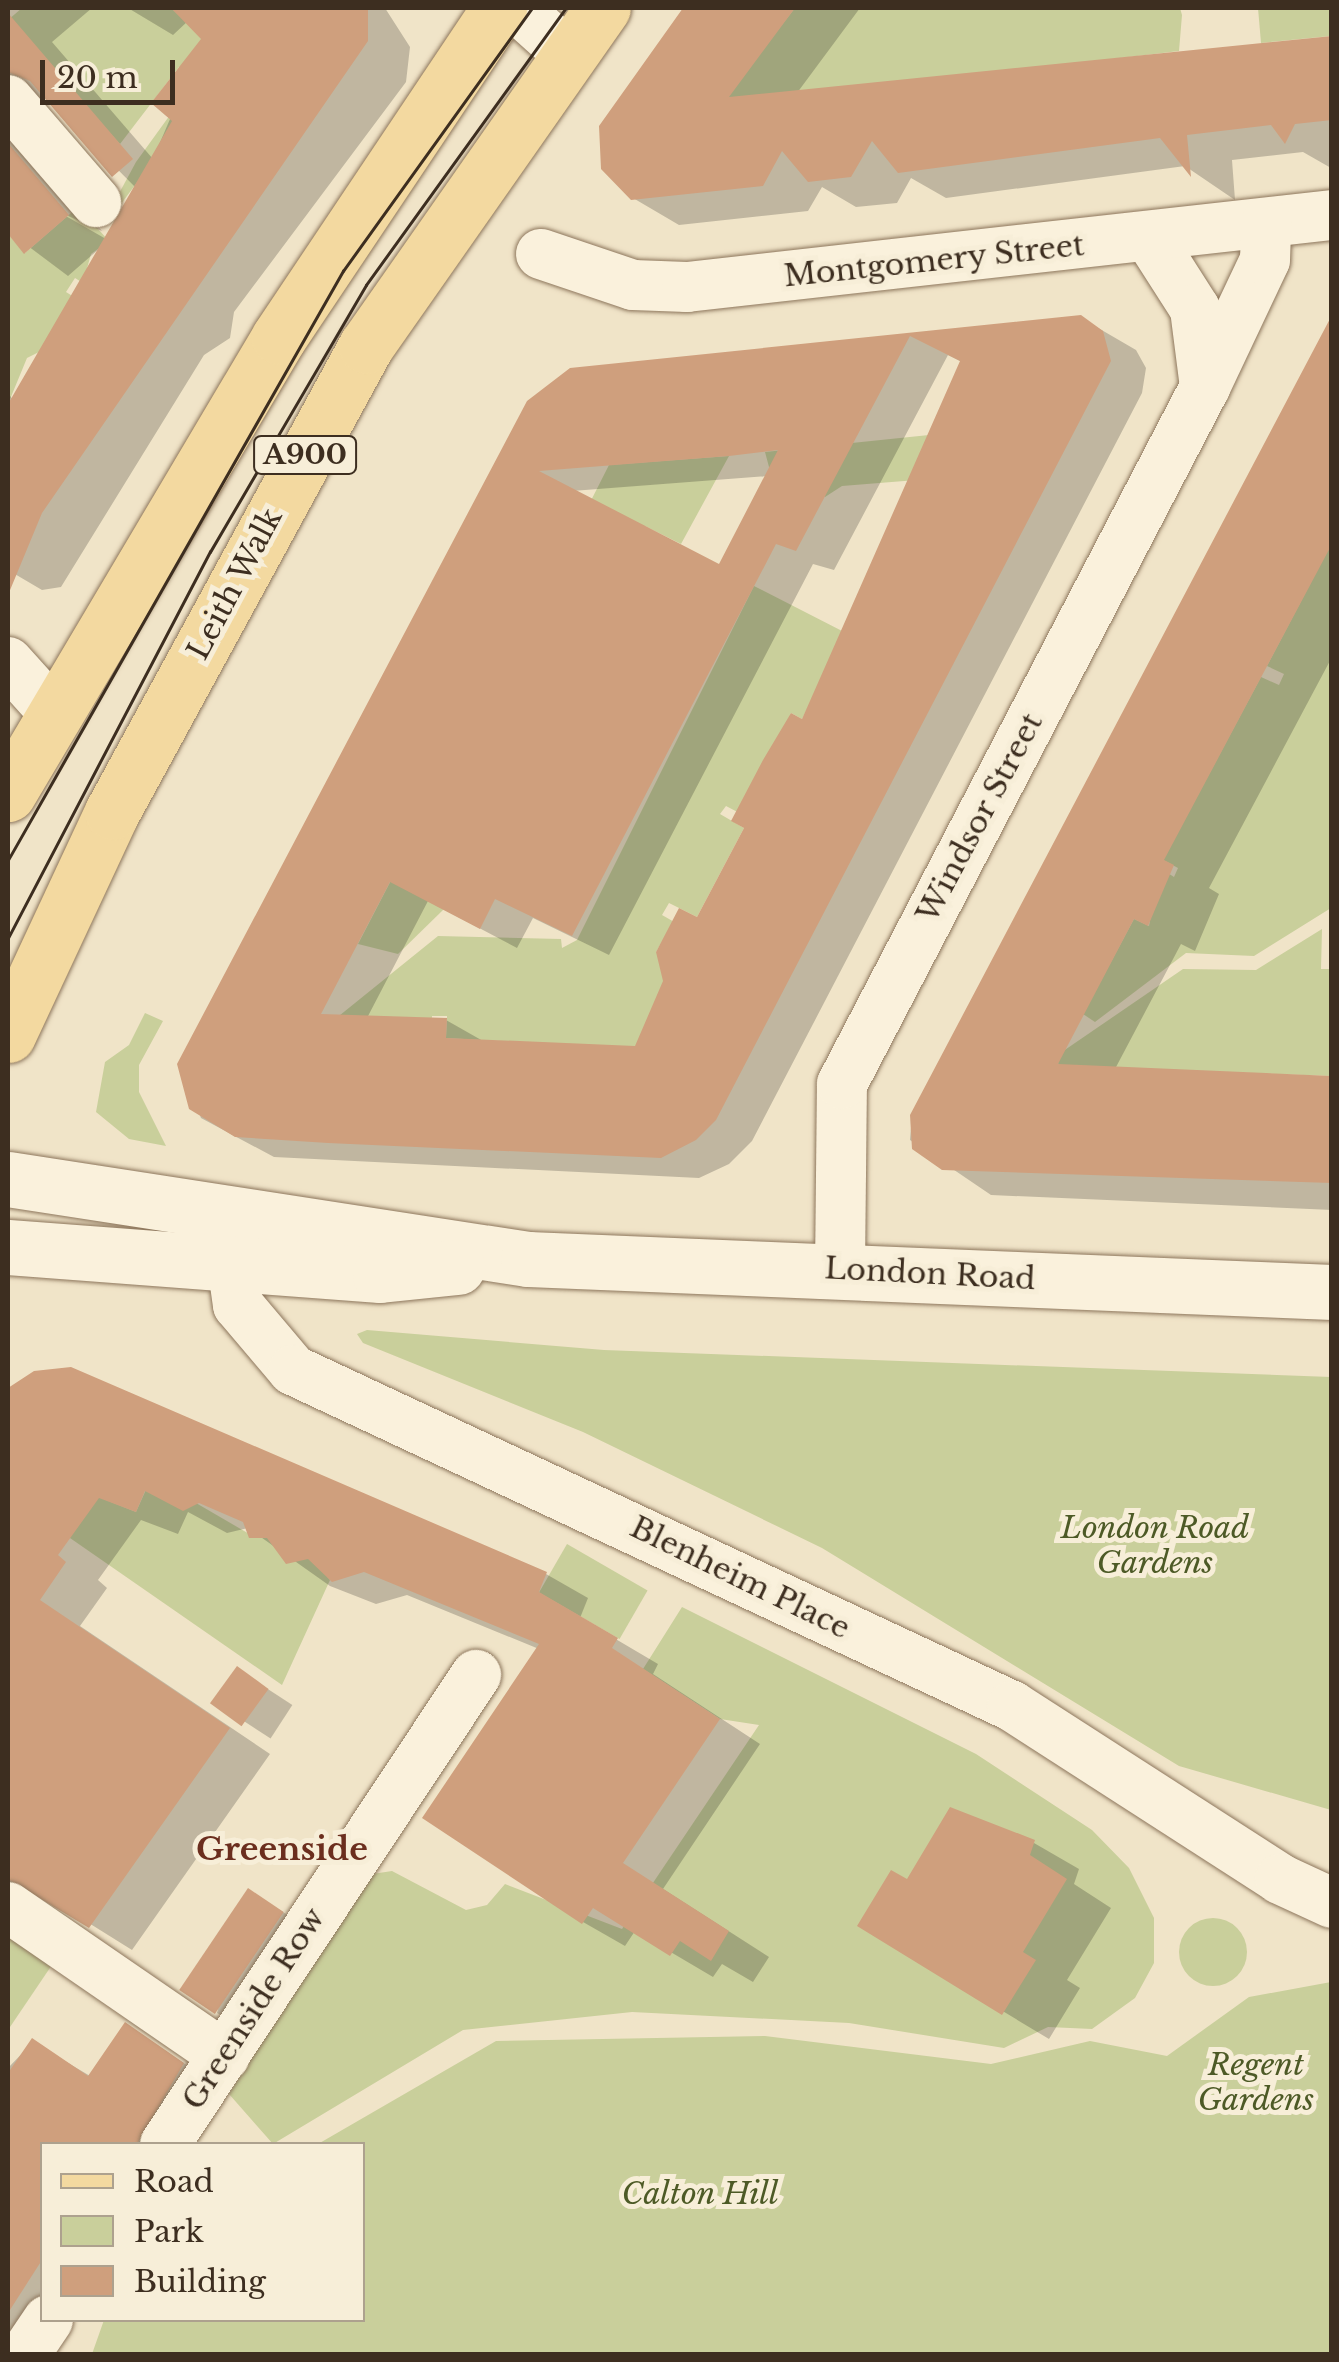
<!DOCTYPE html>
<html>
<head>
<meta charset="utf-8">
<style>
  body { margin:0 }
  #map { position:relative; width:1339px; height:2362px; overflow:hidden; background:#f0e4c8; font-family:"Libre Baskerville",serif }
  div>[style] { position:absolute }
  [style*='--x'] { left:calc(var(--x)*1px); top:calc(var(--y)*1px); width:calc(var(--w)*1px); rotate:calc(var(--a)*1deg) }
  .green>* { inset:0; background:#c9cf9b; transform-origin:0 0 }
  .round { border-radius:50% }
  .shadow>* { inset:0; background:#0003; transform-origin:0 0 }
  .building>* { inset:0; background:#cf9f7d; transform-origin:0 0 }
  .roads { filter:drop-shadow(0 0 2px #8d765c) drop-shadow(0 0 2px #8d765c) }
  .street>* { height:50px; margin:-25px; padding:0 25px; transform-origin:25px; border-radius:25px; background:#faf1dc }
  .secondary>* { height:55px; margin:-27.5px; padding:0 27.5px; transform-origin:27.5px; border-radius:27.5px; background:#faf1dc }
  .primary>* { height:55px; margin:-27.5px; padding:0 27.5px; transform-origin:27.5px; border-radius:27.5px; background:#f3d9a0 }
  .tram>* { height:2.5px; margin:-1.25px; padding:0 1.25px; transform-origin:1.25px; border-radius:1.25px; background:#3d2e20 }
  span { translate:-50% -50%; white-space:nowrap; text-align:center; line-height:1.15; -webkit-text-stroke:10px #f7eed8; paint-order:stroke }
  .shield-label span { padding:2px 8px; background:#f7eed8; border:2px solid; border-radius:8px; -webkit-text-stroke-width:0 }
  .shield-label { font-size:28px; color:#3d2e20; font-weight:700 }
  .street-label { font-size:30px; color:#3d2e20 }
  .park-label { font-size:30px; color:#4d5a26; font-style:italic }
  .neighbourhood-label { font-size:32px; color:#6b2e1e; font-weight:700 }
  .frame { position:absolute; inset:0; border:10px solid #3d2e20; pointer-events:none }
  .legend { position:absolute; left:40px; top:2142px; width:325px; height:180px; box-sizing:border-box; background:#f7eed8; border:2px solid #ada18e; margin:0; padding:12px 18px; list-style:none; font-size:30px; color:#3d2e20 }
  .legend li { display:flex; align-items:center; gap:20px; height:50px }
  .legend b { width:50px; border:2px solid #ada18e }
  .scale { position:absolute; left:40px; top:60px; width:135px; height:45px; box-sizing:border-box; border:5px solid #3d2e20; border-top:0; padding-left:12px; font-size:30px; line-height:35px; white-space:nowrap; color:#3d2e20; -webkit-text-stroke:8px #f7eed8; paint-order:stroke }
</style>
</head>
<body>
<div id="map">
  <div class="green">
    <div style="clip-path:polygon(22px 8px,171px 8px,183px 19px,197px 8px,225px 8px,244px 38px,121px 204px,116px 199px,136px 162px,196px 79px,179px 67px,120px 144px,8px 20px)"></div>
    <div style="clip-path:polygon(795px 8px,1180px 8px,1182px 15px,1179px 51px,718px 106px)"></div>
    <div style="clip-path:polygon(1258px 8px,1331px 8px,1331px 36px,1261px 43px)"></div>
    <div style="clip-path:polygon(78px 207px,109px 241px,91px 254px,83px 283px,75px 278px,66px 292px,74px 297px,45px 349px,27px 358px,8px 404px,8px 234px,25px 253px)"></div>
    <div style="clip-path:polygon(929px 435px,929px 479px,842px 486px,825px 497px,769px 467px,765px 452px)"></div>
    <div style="clip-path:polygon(729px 456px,681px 544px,645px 526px,573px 536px,609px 465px)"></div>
    <div style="clip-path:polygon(1331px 544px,1331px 908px,1254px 956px,1186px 953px,1095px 1022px,1083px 1014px,1134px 919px,1149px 926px,1160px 868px,1174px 877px,1178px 868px,1163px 860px,1261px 677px,1279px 685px,1284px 674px,1267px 666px)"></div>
    <div style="clip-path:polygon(754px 586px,846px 633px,802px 719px,791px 713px,749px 818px,726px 806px,720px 814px,744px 828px,697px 917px,669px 903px,662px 915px,690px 931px,664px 938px,656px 952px,672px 964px,635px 1048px,446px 1038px,447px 1016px,432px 1016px,432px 1037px,329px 1024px,438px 936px,561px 939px,562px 948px,577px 940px)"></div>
    <div style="clip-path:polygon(584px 642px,443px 910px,398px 954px,358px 944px,442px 782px)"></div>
    <div style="clip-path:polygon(1322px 929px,1321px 969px,1331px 969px,1331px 1076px,1059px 1066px,1056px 1056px,1183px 969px,1256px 970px)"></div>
    <div style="clip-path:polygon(145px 1013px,163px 1021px,139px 1065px,139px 1092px,166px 1146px,129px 1139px,96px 1112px,105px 1062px,129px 1045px)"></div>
    <div style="clip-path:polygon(367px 1330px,604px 1350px,1331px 1377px,1331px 1810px,1179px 1766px,822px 1548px,583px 1432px,363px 1343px,357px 1334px)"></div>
    <div style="clip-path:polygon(46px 1476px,136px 1512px,149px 1483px,183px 1509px,196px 1503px,251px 1535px,270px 1534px,308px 1553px,330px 1580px,282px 1685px,70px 1538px)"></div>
    <div style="left:567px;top:1544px;width:93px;height:56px;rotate:30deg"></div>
    <div style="clip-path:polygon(682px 1607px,976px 1754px,1092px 1830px,1129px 1868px,1154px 1918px,1154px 1963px,1135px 1998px,1092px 2029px,1048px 2027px,1004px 2048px,849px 2023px,632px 2012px,463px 2030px,273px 2144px,229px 2094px,366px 1875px,392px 1871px,466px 1910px,487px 1905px,505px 1884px,622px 1929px,759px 1725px,720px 1719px,643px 1669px)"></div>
    <div class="round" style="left:1179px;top:1918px;width:68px;height:68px"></div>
    <div style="clip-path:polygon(8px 1920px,58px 1956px,8px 2030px)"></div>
    <div style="clip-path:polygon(1331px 1982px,1331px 2354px,92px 2354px,104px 2320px,362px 2320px,362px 2144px,318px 2144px,496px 2041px,765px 2036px,991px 2064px,1090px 2041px,1167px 2056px,1249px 1997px)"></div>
  </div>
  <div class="shadow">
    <div style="clip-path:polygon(evenodd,8px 8px,92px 8px,52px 42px,153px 159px,204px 39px,188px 21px,173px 35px,128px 8px,385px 8px,410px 47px,406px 82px,234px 312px,230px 338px,204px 355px,61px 587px,42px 590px,8px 570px,8px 393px,13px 400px,100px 248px,68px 276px,8px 231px,8px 8px,45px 96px,136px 188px,106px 239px,57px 211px,102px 231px,27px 144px,30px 103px,45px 96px)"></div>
    <div style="clip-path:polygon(689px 8px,860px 8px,797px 93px,1332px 38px,1331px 168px,1303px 152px,1232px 160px,1235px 200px,1185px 166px,946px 198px,911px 178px,897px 203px,856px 207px,822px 187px,808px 211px,679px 225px,633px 198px,602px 126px)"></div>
    <div style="clip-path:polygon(evenodd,1081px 318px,1136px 350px,1146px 368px,1142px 393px,752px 1141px,729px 1164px,699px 1178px,274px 1157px,201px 1118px,180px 1064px,571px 370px,1081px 318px,948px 355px,962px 362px,803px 722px,637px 1049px,483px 1041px,446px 1020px,367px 1018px,428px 901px,517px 948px,533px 918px,609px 955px,813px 564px,834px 570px,948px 355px,1081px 318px,767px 476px,720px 567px,572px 491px,767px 476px)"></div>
    <div style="clip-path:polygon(1332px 319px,1332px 657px,1209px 888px,1219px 894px,1195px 951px,1181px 944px,1115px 1069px,1332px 1079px,1332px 1210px,991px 1195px,910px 1140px,912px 1115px)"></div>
    <div style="clip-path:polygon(110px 1385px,546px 1574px,588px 1598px,580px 1618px,658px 1664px,653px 1674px,760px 1744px,663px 1889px,769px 1957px,753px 1982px,722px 1964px,713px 1977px,635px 1931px,625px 1946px,583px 1922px,539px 1649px,407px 1595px,376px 1604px,330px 1586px,248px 1528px,227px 1533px,188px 1512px,178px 1534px,141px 1520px,98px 1580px,107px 1588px,80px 1626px,270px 1754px,132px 1950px,60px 1905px,8px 1886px,8px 1393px)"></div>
    <div style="left:237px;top:1669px;width:66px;height:40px;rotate:33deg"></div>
    <div style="clip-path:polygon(1034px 1843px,1079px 1869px,1074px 1884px,1111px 1908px,1067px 1980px,1080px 1988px,1049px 2039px,861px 1926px,908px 1883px)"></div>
    <div style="clip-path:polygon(249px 1891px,318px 1934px,253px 2033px,217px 2013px)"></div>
    <div style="clip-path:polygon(126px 2026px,224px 2089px,187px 2144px,42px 2144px,42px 2320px,8px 2354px,8px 2068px,33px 2042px,90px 2076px)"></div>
  </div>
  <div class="building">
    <div style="clip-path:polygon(171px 8px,368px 8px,368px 41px,42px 513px,8px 595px,8px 404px,172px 121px,151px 103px,201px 39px)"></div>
    <div style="clip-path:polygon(683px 8px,795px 8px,729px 97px,1332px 36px,1332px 120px,1295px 124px,1285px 144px,1271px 125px,1187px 135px,1191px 177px,1160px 138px,898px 173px,872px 141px,851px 177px,808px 182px,782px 151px,763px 186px,631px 200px,601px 169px,599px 126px)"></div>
    <div style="clip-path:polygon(8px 13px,133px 159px,112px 177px,30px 81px,8px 72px)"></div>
    <div style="clip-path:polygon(8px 143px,69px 215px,24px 254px,8px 234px)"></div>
    <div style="clip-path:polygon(evenodd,1081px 315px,1103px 331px,1111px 361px,716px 1120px,696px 1140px,661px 1158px,328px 1143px,235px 1137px,189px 1109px,177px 1064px,527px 401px,570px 368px,1081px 315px,910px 336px,960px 361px,802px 719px,791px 713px,763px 760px,731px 821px,744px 828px,697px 917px,679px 908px,656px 952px,663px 981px,635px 1046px,446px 1038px,447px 1018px,321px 1014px,390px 882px,480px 929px,495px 899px,572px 936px,776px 544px,796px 551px,910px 336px,1081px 315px,778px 450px,719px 564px,539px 471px,729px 456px,778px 450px)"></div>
    <div style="clip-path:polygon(1332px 315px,1332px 544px,1164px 860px,1174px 865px,1148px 926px,1134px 919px,1058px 1064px,1332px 1076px,1332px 1183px,942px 1170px,912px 1149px,910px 1115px)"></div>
    <div style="clip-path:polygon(71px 1367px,547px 1572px,539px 1592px,618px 1638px,612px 1648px,720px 1719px,623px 1863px,729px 1931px,711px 1961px,680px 1941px,670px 1956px,593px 1908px,582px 1924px,422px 1818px,539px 1644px,364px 1572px,332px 1582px,308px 1559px,286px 1564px,267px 1538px,249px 1538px,243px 1522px,199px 1503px,183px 1511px,145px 1491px,136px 1512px,99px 1498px,58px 1555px,66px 1562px,40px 1600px,230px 1728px,89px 1928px,8px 1879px,8px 1388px,34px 1371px)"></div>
    <div style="left:237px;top:1666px;width:39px;height:46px;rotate:36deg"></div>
    <div style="clip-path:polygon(950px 1807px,1035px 1840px,1030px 1855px,1067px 1879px,1023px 1952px,1036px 1960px,1002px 2015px,857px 1926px,891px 1870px,907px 1879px)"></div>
    <div style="left:248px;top:1888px;width:43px;height:123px;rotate:34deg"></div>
    <div style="clip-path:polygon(125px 2022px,184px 2063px,137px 2144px,42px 2144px,42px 2260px,8px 2313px,8px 2073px,32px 2038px,88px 2076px)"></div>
  </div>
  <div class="roads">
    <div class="street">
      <div style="--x:517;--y:8;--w:69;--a:42"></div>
      <div style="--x:8;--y:100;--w:135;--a:49.2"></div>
      <div style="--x:1149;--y:237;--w:85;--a:57.4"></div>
      <div style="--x:1195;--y:309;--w:79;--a:82.7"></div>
      <div style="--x:541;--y:254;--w:97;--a:18.6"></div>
      <div style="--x:633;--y:285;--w:54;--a:2.1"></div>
      <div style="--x:687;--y:287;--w:649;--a:-6.37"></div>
      <div style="--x:8;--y:662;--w:69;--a:48"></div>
      <div style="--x:227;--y:1227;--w:79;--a:82"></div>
      <div style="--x:238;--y:1305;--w:85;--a:49.8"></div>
      <div style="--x:293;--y:1370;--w:794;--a:25.05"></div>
      <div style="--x:1012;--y:1706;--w:319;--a:32.8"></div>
      <div style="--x:1280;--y:1879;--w:57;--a:24.8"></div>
      <div style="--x:840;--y:1270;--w:186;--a:-89.4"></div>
      <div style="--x:842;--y:1084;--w:786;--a:-62.49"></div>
      <div style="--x:1205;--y:387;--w:140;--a:-64.7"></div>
      <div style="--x:1265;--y:260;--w:37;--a:-88"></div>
      <div style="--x:8;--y:1907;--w:263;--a:34.5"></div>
      <div style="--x:165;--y:2144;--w:563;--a:-56.45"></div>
      <div style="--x:25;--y:2354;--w:41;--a:-55.9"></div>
    </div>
    <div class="secondary">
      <div style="--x:8;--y:1179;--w:526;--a:8.75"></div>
      <div style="--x:528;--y:1259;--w:805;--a:2.35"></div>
      <div style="--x:8;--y:1247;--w:373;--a:4.3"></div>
      <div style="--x:380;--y:1275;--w:78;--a:-5.9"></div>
    </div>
    <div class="primary">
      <div style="--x:8;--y:794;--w:531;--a:-59.33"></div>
      <div style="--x:279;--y:337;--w:396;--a:-56.2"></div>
      <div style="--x:8;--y:1035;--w:246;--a:-65"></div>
      <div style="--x:112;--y:812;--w:531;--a:-61.41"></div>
      <div style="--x:366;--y:346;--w:413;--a:-55"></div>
    </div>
  </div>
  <div class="tram">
    <div style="--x:8;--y:860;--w:678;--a:-60.37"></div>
    <div style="--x:343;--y:271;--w:324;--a:-54.3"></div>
    <div style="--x:8;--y:938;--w:436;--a:-62.4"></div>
    <div style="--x:210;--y:552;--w:309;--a:-59.7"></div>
    <div style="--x:366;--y:285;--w:342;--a:-54.2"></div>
  </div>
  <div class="shield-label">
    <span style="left:305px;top:455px">A900</span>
  </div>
  <div class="street-label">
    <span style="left:934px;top:261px;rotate:-6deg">Montgomery Street</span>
    <span style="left:235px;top:584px;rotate:-62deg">Leith Walk</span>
    <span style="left:980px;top:818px;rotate:-62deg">Windsor Street</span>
    <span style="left:930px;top:1274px;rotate:3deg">London Road</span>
    <span style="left:740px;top:1578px;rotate:26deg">Blenheim Place</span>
    <span style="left:254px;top:2009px;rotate:-57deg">Greenside Row</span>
  </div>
  <div class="park-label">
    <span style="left:1155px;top:1545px">London Road<br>Gardens</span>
    <span style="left:1256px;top:2082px">Regent<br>Gardens</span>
    <span style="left:700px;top:2194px">Calton Hill</span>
  </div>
  <div class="neighbourhood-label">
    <span style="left:282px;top:1849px">Greenside</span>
  </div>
  <div class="frame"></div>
  <ul class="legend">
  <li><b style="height:12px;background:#f3d9a0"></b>Road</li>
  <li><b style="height:28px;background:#c9cf9b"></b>Park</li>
  <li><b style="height:28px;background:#cf9f7d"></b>Building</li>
  </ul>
  <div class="scale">20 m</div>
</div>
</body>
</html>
